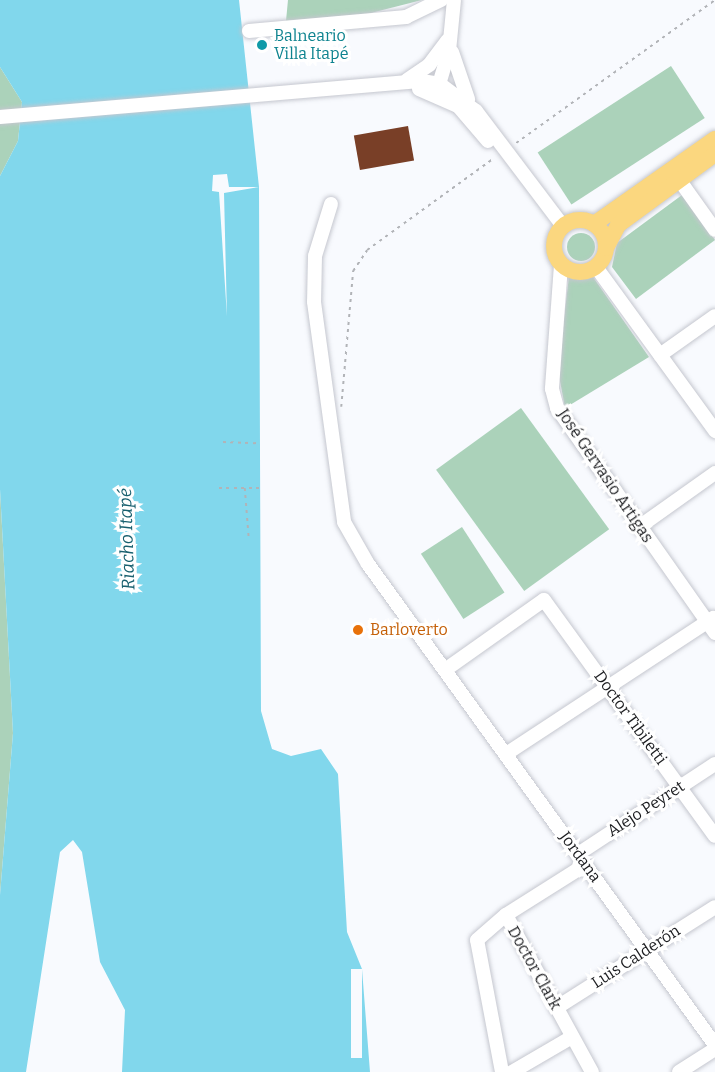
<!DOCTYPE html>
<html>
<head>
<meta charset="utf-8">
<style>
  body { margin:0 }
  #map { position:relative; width:715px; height:1072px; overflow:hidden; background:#f8fafe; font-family:Bitter,serif }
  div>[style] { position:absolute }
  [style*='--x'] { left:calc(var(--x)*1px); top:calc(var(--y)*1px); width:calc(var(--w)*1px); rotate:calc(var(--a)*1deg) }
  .green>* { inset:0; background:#abd2ba; transform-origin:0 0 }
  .round { border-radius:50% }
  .water>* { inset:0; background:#81d7ec }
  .pier>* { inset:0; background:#f8fafe; transform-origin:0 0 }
  .building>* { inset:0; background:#793f27; transform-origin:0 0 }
  .path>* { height:1.5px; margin-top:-0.75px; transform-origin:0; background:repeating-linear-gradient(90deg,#b1b3b7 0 3px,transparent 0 7.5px) }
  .roads { filter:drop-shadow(0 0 2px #c5c7cf) drop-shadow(0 0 2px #c5c7cf) }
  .minor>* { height:14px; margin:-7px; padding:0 7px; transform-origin:7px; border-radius:7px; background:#fff }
  .major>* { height:16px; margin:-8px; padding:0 8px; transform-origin:8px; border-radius:8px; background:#fbd77f }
  .major>.ring { margin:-8px; padding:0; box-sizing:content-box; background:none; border:16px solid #fbd77f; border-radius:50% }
  .dots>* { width:16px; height:16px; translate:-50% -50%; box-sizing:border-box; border:3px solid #fff; border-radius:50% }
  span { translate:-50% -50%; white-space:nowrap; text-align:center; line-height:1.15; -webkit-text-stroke:6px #fff; paint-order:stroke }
  .culture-label { font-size:16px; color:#0d838f }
  .left { translate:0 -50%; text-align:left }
  .street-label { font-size:16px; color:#1b1c1f }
  .food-label { font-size:16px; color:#c56008 }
  .water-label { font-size:18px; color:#19606f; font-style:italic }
</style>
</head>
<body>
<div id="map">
  <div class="green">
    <div style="clip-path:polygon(288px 0,422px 0,367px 14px,286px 21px)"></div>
    <div style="left:671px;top:66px;width:62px;height:159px;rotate:57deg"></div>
    <div style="clip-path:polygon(0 67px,22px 102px,18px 141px,0 176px)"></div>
    <div style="clip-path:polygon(682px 195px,715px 240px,636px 299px,612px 267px,617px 243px)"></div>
    <div class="round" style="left:567px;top:233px;width:28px;height:28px"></div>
    <div style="clip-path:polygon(569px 276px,593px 277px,649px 357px,565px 408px,558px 370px)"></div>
    <div style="left:521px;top:408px;width:150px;height:105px;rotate:54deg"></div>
    <div style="clip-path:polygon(0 489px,13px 733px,0 895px)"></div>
    <div style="left:462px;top:527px;width:78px;height:49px;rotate:57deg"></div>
  </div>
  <div class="water">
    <div style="clip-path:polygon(0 0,239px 0,259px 187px,261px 711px,272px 749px,291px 756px,321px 749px,338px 774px,347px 932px,362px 969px,370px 1072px,122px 1072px,125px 1010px,100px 962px,82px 852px,73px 840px,60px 852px,26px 1072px,0 1072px,0 895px,13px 733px,0 489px,0 176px,18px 141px,22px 102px,0 67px)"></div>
  </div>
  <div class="pier">
    <div style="clip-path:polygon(227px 174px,229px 187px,259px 187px,224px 193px,227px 317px,219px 192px,212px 191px,213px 175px)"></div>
    <div style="left:351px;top:969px;width:11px;height:89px"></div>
  </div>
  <div class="building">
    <div style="left:408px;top:126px;width:35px;height:55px;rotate:80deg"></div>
  </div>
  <div class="path">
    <div style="--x:516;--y:143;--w:245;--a:-35.7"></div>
    <div style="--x:341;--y:407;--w:137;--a:-85"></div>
    <div style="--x:353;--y:271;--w:25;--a:-56"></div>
    <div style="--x:367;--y:250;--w:157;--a:-35.9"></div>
    <div style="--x:223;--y:442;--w:36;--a:2"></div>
    <div style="--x:219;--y:488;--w:40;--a:0"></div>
    <div style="--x:245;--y:488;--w:51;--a:85.5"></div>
  </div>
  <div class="roads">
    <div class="minor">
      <div style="--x:249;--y:31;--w:158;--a:-5.1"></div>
      <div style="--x:406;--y:17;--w:39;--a:-26"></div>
      <div style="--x:452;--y:52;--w:50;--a:71.2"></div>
      <div style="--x:407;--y:80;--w:27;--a:-34"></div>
      <div style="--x:429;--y:65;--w:31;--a:-53"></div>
      <div style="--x:419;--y:89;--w:43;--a:23.6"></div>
      <div style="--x:458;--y:106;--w:46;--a:49.4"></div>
      <div style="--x:437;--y:91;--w:42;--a:-73.3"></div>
      <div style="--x:449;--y:51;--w:51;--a:-84.4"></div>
      <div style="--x:0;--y:117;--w:424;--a:-4.9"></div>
      <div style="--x:422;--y:81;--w:18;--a:9"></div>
      <div style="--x:440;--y:84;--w:45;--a:36.9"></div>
      <div style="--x:476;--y:111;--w:144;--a:52.9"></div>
      <div style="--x:680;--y:181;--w:60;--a:54.5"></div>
      <div style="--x:331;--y:204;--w:54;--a:107.1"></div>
      <div style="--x:315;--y:256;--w:46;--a:91.2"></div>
      <div style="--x:314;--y:302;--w:222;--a:82.2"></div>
      <div style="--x:344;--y:522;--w:48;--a:60.3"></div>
      <div style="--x:368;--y:564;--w:593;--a:54.19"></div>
      <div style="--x:561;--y:265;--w:124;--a:94.2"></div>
      <div style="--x:552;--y:389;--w:20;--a:75"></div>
      <div style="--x:557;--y:408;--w:275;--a:54.9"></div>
      <div style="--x:596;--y:267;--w:203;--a:54"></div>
      <div style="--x:660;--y:355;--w:67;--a:-35.3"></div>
      <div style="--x:639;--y:527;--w:93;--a:-35.4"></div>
      <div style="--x:445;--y:670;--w:121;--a:-35.3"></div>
      <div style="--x:544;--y:600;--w:291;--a:54.1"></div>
      <div style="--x:506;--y:754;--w:248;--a:-33.3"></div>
      <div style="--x:578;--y:854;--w:164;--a:-33.3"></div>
      <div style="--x:585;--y:865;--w:93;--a:147.7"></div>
      <div style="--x:506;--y:915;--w:179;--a:61.3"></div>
      <div style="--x:556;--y:1008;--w:188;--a:-32.4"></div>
      <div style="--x:502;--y:1072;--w:134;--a:-100.7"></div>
      <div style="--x:477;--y:940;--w:38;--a:-41"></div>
      <div style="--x:512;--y:1072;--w:69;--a:-30.3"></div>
      <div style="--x:679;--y:1072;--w:43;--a:-32.6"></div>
    </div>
    <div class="major">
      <div class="ring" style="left:554px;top:220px;width:36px;height:36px"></div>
      <div style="--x:594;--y:224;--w:148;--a:-35.1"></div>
      <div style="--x:606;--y:248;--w:26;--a:-62"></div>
      <div style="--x:618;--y:225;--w:120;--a:-36.2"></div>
    </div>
  </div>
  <div class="dots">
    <div style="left:262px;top:45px;background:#0f9aa8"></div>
    <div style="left:358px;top:630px;background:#e8710a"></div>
  </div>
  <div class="culture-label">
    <span class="left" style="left:274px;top:45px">Balneario<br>Villa Itapé</span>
  </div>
  <div class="street-label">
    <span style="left:605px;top:476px;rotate:56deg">José Gervasio Artigas</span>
    <span style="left:630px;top:718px;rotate:54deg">Doctor Tibiletti</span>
    <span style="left:646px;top:809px;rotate:-33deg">Alejo Peyret</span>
    <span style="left:580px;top:857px;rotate:54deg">Jordana</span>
    <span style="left:636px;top:957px;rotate:-33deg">Luis Calderón</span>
    <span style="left:534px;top:968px;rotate:61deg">Doctor Clark</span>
  </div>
  <div class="food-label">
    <span class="left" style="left:370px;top:630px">Barloverto</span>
  </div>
  <div class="water-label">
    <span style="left:127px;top:539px;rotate:-92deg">Riacho Itapé</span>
  </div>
</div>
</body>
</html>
